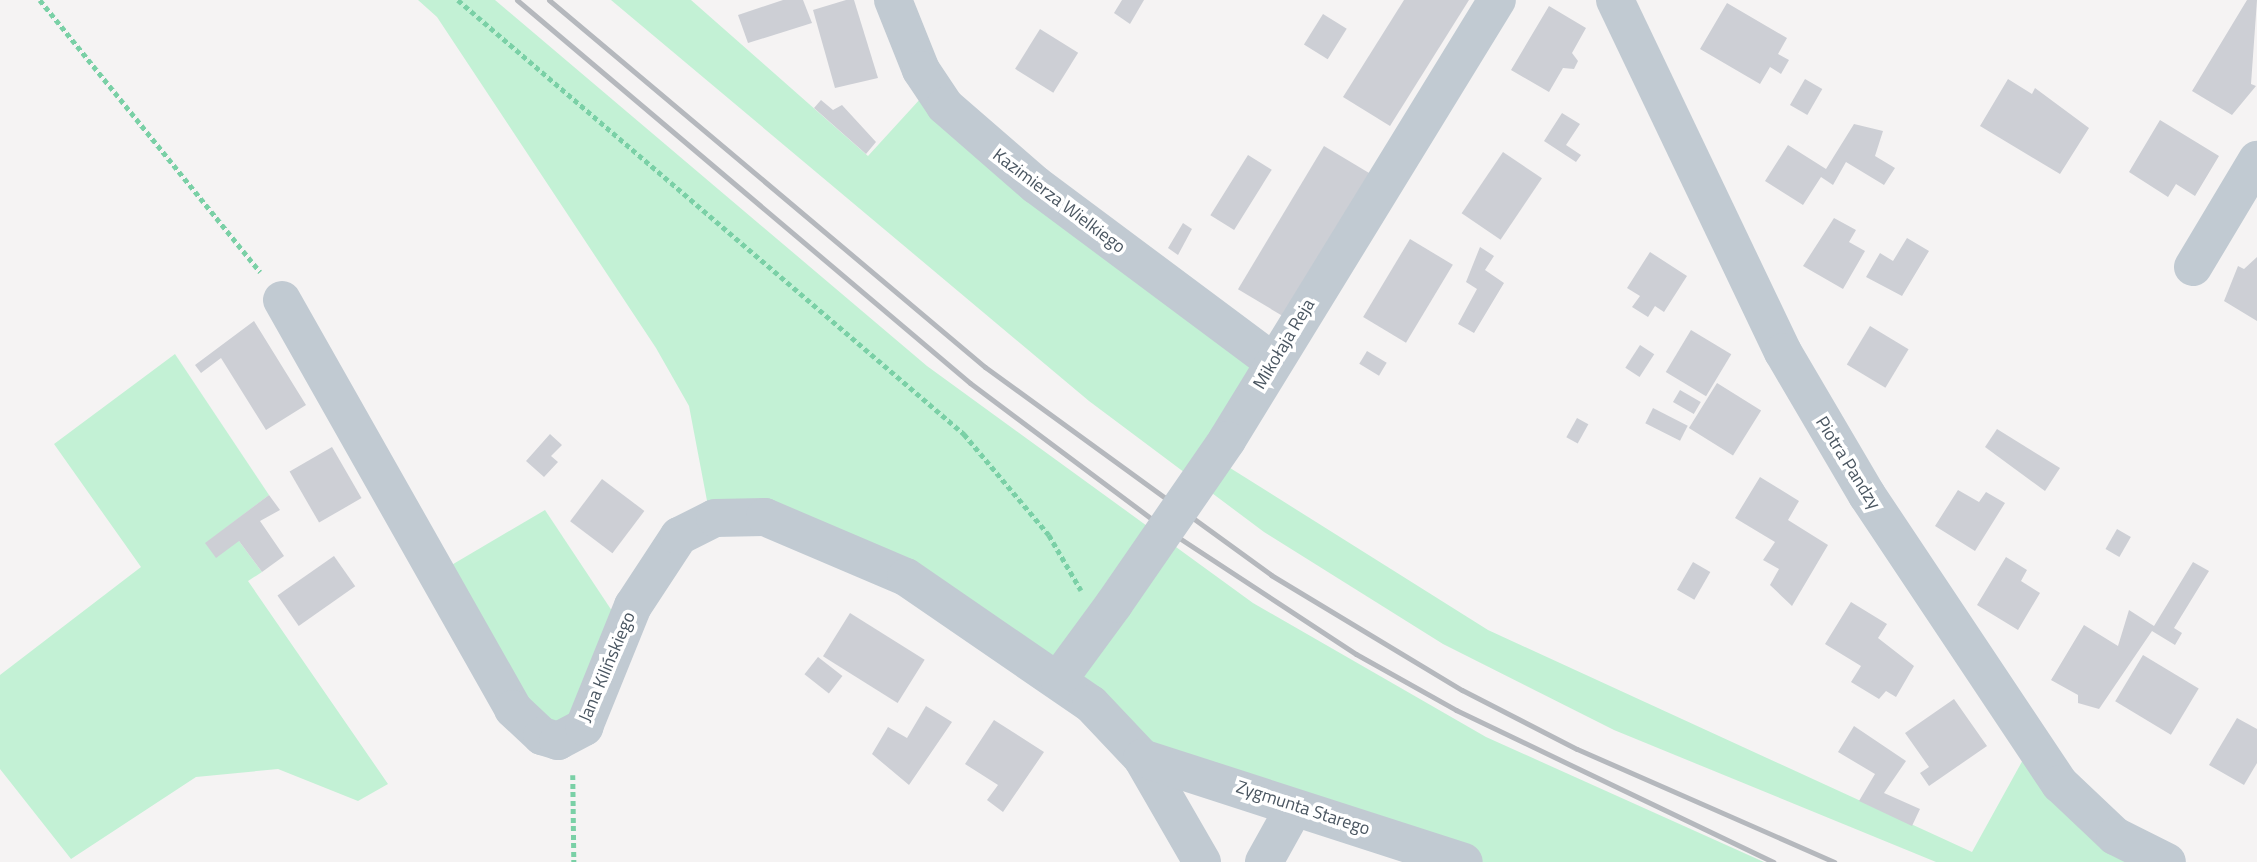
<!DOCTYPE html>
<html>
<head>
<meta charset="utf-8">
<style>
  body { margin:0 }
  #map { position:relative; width:2257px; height:862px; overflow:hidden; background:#f5f3f3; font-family:"Titillium Web",sans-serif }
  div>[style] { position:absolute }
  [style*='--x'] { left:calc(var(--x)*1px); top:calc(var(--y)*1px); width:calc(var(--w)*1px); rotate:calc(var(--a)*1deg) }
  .green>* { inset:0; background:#c3f1d5 }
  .building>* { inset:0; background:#cdcfd5; transform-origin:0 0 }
  .path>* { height:4.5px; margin-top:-2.25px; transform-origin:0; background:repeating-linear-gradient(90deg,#7ad0a6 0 5px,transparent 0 8.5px) }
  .minor>* { height:38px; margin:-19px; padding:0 19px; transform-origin:19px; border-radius:19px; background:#c1cad2 }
  .rail>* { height:5px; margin:-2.5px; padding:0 2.5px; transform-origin:2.5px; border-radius:2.5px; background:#b5b8bd }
  .minor-bridge>* { height:38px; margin:-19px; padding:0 19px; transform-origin:19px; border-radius:19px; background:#c1cad2 }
  span { translate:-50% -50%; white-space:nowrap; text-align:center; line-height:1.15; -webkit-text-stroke:7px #fff; paint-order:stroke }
  .street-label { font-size:18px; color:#4a5661 }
</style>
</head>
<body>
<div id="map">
  <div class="green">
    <div style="clip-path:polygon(418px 0,495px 0,927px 366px,1253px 603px,1486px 737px,1764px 862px,1464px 862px,1142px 758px,906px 577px,708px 506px,689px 406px,656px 348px,437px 17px)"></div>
    <div style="clip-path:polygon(611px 0,691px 0,868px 156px,932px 86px,1272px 361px,1211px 456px,1488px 630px,1972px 852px,2030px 747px,2167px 862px,1936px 862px,1614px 730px,1443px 644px,1264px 532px,1089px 401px)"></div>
    <div style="clip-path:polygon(175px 354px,269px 495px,206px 543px,239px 541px,262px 572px,248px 581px,388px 784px,358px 801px,278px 769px,196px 777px,71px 859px,0 769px,0 675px,141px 567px,54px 444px)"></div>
    <div style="clip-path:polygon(545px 510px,624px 629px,558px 741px,438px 573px)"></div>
  </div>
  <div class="building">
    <div style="clip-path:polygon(783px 0,803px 0,812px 23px,748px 43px,738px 15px)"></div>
    <div style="clip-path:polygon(846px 0,854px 0,878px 78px,835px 88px,813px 10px)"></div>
    <div style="clip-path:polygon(1122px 0,1144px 0,1130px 24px,1114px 13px)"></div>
    <div style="clip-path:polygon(1404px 0,1469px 0,1390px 126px,1343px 97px)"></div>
    <div style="clip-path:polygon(2247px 0,2257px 0,2251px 84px,2256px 86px,2232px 115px,2192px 91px)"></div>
    <div style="clip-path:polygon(1727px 3px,1787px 38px,1778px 54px,1789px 60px,1781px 74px,1770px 67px,1760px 84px,1700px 49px)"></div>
    <div style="clip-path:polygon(1549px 6px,1586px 28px,1572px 53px,1578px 61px,1574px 69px,1563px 68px,1549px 92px,1511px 70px)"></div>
    <div style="left:1323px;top:14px;width:28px;height:36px;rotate:32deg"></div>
    <div style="left:1040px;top:29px;width:45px;height:47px;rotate:32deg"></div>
    <div style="left:1805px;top:79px;width:20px;height:30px;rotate:30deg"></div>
    <div style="clip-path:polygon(2008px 79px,2032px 94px,2035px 88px,2089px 128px,2060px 174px,1980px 126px)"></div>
    <div style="clip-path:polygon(821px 100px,833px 110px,842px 105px,876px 142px,866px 154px,814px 108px)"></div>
    <div style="clip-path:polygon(1562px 113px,1580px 124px,1566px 145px,1581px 155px,1576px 162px,1544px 141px)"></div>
    <div style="clip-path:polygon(2160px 120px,2219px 156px,2195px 196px,2176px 184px,2168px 197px,2129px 172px)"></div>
    <div style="clip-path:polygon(1854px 124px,1883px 131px,1875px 156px,1895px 168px,1884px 185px,1846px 162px,1833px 185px,1821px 177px,1803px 205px,1765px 181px,1788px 145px,1826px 169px)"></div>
    <div style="left:1324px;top:146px;width:56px;height:167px;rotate:31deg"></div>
    <div style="left:1503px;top:152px;width:47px;height:74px;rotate:34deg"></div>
    <div style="left:1248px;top:155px;width:28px;height:71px;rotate:32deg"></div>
    <div style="clip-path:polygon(1834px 218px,1856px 230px,1849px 242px,1865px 251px,1843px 289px,1803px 266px)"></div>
    <div style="clip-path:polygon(1183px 223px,1192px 229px,1178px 255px,1168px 248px)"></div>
    <div style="clip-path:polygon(1907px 238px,1929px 251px,1902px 296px,1866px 277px,1880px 253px,1893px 261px)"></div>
    <div style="left:1410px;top:239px;width:50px;height:91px;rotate:31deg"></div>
    <div style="clip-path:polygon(1480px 247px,1494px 256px,1485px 270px,1504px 283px,1474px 333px,1458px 324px,1477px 289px,1466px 282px)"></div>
    <div style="clip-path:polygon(1650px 252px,1687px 276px,1664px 312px,1655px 306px,1648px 317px,1632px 307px,1640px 296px,1627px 288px)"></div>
    <div style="clip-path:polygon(2257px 257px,2257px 321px,2224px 301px,2238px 266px,2244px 269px)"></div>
    <div style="clip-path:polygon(254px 321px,306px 405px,266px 430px,221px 358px,201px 373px,195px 365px)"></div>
    <div style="left:1870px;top:326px;width:45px;height:45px;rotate:31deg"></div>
    <div style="left:1691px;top:330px;width:47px;height:49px;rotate:31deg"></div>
    <div style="left:1640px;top:345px;width:17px;height:27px;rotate:33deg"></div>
    <div style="left:1367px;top:351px;width:23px;height:15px;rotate:31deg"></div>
    <div style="left:1717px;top:383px;width:52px;height:53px;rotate:32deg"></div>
    <div style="left:1680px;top:390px;width:24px;height:14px;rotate:30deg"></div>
    <div style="left:1653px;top:408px;width:39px;height:17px;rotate:27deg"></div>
    <div style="left:1577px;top:418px;width:13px;height:22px;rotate:29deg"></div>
    <div style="clip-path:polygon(1997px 429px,2060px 468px,2045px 491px,1985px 447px)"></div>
    <div style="clip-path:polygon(550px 434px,562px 445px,551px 456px,558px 462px,544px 477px,526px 461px)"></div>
    <div style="left:332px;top:447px;width:59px;height:49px;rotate:60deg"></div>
    <div style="clip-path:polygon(1760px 477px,1799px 501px,1788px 520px,1828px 545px,1792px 606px,1770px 585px,1779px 569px,1763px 560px,1775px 542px,1735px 518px)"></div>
    <div style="left:602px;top:479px;width:53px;height:53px;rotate:37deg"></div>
    <div style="clip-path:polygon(1958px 490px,1979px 502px,1986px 492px,2005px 503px,1975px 551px,1935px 526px)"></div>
    <div style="clip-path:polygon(269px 495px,280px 510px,260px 521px,284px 556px,262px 572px,239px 541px,216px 558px,205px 543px)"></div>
    <div style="left:2117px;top:529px;width:16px;height:23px;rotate:30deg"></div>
    <div style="left:334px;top:556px;width:37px;height:69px;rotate:55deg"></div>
    <div style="clip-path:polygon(2006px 557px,2027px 570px,2021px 581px,2040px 593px,2018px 630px,1977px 605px)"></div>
    <div style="left:1693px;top:562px;width:20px;height:32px;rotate:30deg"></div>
    <div style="clip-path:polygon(2193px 562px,2209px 571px,2174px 628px,2182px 633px,2175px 645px,2152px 631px,2099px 709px,2078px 703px,2078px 695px,2051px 680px,2084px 625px,2118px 646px,2129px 610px,2154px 626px)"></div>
    <div style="clip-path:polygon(1851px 602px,1887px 624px,1878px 638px,1914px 666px,1896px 697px,1886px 691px,1879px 699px,1851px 682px,1861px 666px,1825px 644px)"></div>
    <div style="left:850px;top:613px;width:88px;height:51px;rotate:32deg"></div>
    <div style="left:2143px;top:655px;width:65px;height:54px;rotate:31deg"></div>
    <div style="left:818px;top:657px;width:31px;height:22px;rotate:38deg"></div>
    <div style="clip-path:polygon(1954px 699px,1987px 746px,1929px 786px,1920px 773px,1929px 767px,1905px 733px)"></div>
    <div style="clip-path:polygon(926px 706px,952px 722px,909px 785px,872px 754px,888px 727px,907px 738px)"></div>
    <div style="clip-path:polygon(2237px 718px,2257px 729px,2257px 763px,2244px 785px,2209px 765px)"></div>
    <div style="clip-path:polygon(994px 720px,1044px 752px,1003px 812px,987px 800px,998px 785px,965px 764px)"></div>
    <div style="clip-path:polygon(1854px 726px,1906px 761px,1884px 793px,1920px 809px,1912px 826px,1859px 801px,1875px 774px,1838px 752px)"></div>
  </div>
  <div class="path">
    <div style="--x:40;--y:0;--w:350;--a:51"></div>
    <div style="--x:458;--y:0;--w:667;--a:40.62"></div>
    <div style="--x:964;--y:434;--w:132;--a:49.9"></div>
    <div style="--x:1049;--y:535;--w:64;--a:59.8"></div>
    <div style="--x:573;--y:775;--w:87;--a:89.3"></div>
  </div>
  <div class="minor">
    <div style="--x:893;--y:0;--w:75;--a:68.2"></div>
    <div style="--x:921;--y:70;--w:43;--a:56.3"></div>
    <div style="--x:945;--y:106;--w:121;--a:41"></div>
    <div style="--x:1036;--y:185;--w:294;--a:36.7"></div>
    <div style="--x:1615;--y:0;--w:390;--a:64.5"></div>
    <div style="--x:1783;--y:352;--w:166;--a:59.6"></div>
    <div style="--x:1867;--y:495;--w:348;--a:56.3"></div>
    <div style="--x:2060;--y:784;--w:76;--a:43.4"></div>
    <div style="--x:2115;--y:836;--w:58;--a:26.6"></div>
    <div style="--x:2193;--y:267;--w:125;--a:-59.1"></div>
    <div style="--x:282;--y:300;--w:470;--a:60.5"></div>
    <div style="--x:513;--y:709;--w:40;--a:43"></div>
    <div style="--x:542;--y:736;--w:17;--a:17"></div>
    <div style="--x:558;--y:741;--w:30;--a:-28"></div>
    <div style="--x:584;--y:727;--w:131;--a:-68"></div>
    <div style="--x:633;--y:606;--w:84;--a:-56.7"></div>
    <div style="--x:679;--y:536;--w:40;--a:-26.6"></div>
    <div style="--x:715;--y:518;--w:50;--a:-1.1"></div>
    <div style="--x:765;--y:517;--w:153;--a:23.1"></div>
    <div style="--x:906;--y:577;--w:224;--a:34.5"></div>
    <div style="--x:1091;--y:704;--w:74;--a:46.6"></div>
    <div style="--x:1142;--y:758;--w:120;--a:60"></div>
    <div style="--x:1227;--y:440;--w:516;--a:-58.47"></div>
    <div style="--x:1059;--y:679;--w:93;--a:-53.7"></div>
    <div style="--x:1142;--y:758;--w:338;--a:17.9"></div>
    <div style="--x:1264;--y:862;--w:62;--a:-60.9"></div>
  </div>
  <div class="rail">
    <div style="--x:517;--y:0;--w:593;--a:40.21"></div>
    <div style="--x:970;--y:383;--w:239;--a:36.8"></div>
    <div style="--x:1161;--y:526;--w:233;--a:33.3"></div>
    <div style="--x:1356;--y:654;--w:115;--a:29.2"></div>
    <div style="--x:1456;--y:710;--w:352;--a:25.6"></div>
    <div style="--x:549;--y:0;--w:570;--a:40.09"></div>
    <div style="--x:985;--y:367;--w:354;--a:36"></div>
    <div style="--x:1271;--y:575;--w:223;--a:31.1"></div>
    <div style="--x:1462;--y:690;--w:129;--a:27.2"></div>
    <div style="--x:1577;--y:749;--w:281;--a:23.7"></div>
  </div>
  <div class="minor-bridge">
    <div style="--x:1114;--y:604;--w:199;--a:-55.4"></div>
  </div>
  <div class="street-label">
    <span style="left:1059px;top:201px;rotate:37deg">Kazimierza Wielkiego</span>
    <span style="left:1284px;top:344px;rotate:-59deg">Mikołaja Reja</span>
    <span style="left:1848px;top:463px;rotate:58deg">Piotra Pandzy</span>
    <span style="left:607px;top:667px;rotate:-67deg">Jana Kilińskiego</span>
    <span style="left:1303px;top:808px;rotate:18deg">Zygmunta Starego</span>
  </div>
</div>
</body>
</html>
